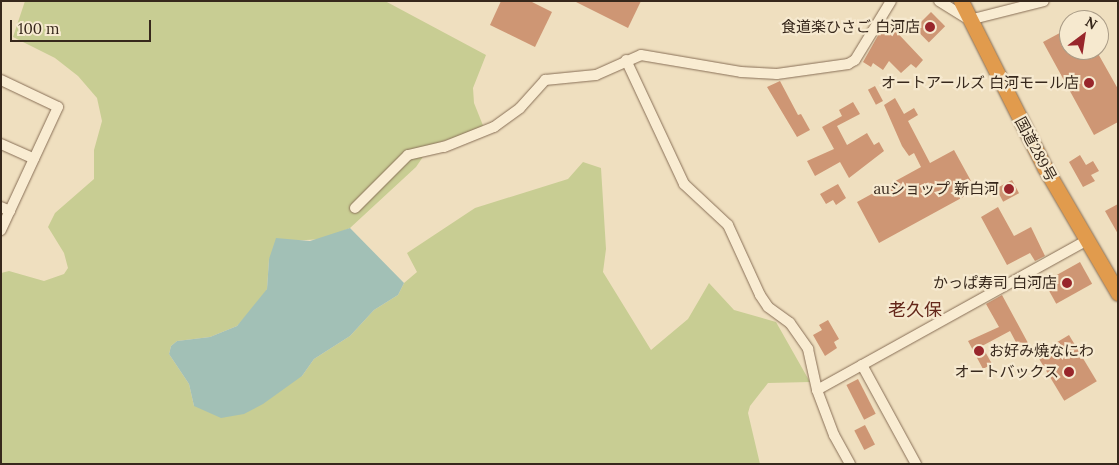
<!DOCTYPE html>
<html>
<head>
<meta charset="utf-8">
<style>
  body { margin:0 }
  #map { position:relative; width:1119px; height:465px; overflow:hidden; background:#efdfbf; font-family:Lora,"Noto Sans JP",serif }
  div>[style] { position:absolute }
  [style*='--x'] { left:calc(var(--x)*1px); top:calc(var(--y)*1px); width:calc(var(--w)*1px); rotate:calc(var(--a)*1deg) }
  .green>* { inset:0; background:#c8cd93 }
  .water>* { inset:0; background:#a2c0b6 }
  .building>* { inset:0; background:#ce9674; transform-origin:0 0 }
  .roads { filter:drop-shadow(0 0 1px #886f57) drop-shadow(0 0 1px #886f57) }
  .minor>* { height:10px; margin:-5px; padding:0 5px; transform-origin:5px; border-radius:5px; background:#f9ecd2 }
  .highway>* { height:15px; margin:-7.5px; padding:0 7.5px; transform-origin:7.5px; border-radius:7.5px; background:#e19b4d }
  .dots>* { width:14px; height:14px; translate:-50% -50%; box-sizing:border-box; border:2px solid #f6e9cf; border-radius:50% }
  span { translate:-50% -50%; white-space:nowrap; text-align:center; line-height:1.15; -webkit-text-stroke:4.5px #f6e9cf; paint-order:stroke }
  .poi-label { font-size:15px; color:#37281c }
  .right { translate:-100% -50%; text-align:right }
  .left { translate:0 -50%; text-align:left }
  .street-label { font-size:15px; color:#37281c }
  .quarter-label { font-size:18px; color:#64271a }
  .frame { position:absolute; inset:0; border:2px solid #37281c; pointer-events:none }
  .north { position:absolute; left:1059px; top:10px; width:50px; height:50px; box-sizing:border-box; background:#f6e9cf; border:1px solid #aa9c87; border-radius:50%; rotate:31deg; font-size:14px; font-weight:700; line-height:20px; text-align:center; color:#37281c }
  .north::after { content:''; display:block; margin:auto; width:18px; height:22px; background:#98262b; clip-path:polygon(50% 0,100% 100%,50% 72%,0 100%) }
  .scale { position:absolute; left:10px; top:20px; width:141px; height:22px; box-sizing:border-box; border:2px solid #37281c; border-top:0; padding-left:6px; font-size:15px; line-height:18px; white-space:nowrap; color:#37281c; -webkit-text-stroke:4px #f6e9cf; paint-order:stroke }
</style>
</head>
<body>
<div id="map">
  <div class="green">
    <div style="clip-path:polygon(25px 1px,385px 1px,486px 55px,473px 88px,474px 103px,484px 128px,431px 145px,416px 167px,350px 228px,324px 239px,288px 241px,269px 259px,267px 289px,264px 296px,237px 326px,210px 337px,177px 341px,171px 346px,169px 354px,189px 384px,194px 406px,302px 376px,314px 359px,350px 336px,374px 310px,398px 295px,404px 283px,417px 272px,407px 253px,475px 208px,568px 179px,583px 162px,601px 168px,606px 249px,603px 272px,651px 350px,688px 319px,709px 283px,734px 310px,776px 322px,810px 382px,768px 383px,750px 406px,748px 413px,760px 464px,1px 464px,1px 273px,9px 271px,44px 281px,64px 274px,68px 268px,64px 253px,48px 227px,55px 213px,94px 179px,94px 150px,102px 121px,97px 98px,78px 76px,55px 58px,13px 37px)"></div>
  </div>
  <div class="water">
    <div style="clip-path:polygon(350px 228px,404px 283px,398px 295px,374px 310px,350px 336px,314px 359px,302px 376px,263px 404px,244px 414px,221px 418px,194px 406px,189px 384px,169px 354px,171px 346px,177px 341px,210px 337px,237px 326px,267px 289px,269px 259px,276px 238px,310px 241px)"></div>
  </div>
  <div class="building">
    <div style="clip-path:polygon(501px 1px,530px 1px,552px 12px,535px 47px,490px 25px)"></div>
    <div style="clip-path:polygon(574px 1px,641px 1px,628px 28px)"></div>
    <div style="left:931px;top:12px;width:20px;height:23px;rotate:45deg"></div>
    <div style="clip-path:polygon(889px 24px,923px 60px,916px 68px,911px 64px,901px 73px,889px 61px,883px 70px,873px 63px,871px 67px,863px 62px,880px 32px)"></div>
    <div style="clip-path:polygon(1069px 28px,1069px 50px,1096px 50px,1118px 89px,1118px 122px,1094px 135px,1043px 42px)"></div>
    <div style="clip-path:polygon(780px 81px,798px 115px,801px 114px,810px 130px,797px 137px,767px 87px)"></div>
    <div style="left:875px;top:86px;width:17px;height:8px;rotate:62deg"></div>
    <div style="clip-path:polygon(895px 98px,904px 114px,914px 108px,918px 115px,908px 121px,930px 163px,954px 150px,976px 190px,879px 243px,857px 202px,921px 167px,914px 153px,909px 156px,902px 146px,884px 105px)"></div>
    <div style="clip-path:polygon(853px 102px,860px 114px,837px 126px,847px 145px,867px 133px,874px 145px,879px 142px,884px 151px,849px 178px,840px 162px,815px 176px,807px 161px,834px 149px,822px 127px,842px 116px,839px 110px)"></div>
    <div style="clip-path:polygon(1080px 155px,1086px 165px,1093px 161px,1099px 171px,1091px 175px,1095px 181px,1083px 187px,1069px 162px)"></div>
    <div style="left:1012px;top:180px;width:15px;height:18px;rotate:62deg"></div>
    <div style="clip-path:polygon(838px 184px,846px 198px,836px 205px,833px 200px,826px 204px,820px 194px)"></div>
    <div style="clip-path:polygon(1118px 204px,1118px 234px,1105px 211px)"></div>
    <div style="clip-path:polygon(998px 207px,1014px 236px,1031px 227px,1045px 256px,1035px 261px,1030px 253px,1007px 265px,981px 217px)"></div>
    <div style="left:1080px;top:262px;width:25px;height:41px;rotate:61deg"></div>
    <div style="clip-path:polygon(1002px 295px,1028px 343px,1019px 348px,1010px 331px,982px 346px,992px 364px,983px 369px,968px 341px,999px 327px,986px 304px)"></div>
    <div style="clip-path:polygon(828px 320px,839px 339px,834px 342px,837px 348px,825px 356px,813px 335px,822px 330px,819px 325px)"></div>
    <div style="left:1069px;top:335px;width:54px;height:38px;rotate:59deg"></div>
    <div style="left:858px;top:379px;width:39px;height:13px;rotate:63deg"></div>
    <div style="left:865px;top:425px;width:22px;height:12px;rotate:63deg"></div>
  </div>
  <div class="roads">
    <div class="minor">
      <div style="--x:939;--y:1;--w:36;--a:32"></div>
      <div style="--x:969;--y:20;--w:77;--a:-14.2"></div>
      <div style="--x:626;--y:60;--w:137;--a:64.9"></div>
      <div style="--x:684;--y:184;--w:60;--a:43"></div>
      <div style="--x:728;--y:225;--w:77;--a:65.4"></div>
      <div style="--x:760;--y:295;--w:14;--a:56"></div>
      <div style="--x:768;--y:307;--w:27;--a:36"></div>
      <div style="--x:790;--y:323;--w:32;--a:55"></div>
      <div style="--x:808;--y:349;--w:42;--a:77.6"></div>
      <div style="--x:817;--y:390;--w:48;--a:69.3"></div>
      <div style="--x:834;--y:435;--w:33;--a:61"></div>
      <div style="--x:1;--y:80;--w:63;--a:25.3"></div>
      <div style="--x:58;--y:107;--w:136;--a:114.9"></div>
      <div style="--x:1;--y:144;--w:36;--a:24"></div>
      <div style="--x:1;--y:207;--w:10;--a:24"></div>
      <div style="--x:355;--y:208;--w:75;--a:-45"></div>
      <div style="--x:408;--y:155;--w:37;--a:-13"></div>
      <div style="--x:444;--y:147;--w:54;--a:-21.8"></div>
      <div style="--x:494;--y:127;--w:32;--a:-36"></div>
      <div style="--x:520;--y:108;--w:38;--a:-48"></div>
      <div style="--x:545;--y:80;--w:51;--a:-5.6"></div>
      <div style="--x:596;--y:75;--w:49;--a:-24"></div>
      <div style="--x:641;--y:55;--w:101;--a:9.6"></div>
      <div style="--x:741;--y:72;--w:36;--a:3"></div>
      <div style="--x:777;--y:74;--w:72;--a:-8"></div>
      <div style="--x:848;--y:64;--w:8;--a:-30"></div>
      <div style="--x:855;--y:60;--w:69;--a:-58.6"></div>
      <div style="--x:862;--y:365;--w:113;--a:61.4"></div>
      <div style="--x:817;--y:390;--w:310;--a:-29"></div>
    </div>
    <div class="highway">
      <div style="--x:961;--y:1;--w:187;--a:63.3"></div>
      <div style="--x:1045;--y:168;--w:145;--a:59.7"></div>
    </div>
  </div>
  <div class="dots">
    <div style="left:930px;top:27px;background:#98262b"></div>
    <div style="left:1089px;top:83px;background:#98262b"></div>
    <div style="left:1009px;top:189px;background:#98262b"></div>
    <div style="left:1067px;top:283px;background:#98262b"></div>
    <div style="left:979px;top:351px;background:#98262b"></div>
    <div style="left:1069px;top:372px;background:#98262b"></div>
  </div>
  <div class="poi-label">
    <span class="right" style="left:920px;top:27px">食道楽ひさご 白河店</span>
    <span class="right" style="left:1079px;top:83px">オートアールズ 白河モール店</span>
    <span class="right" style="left:999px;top:189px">auショップ 新白河</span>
    <span class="right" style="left:1057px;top:283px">かっぱ寿司 白河店</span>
    <span class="left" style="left:989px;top:351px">お好み焼なにわ</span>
    <span class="right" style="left:1059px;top:372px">オートバックス</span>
  </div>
  <div class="street-label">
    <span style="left:1036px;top:149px;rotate:62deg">国道289号</span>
  </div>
  <div class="quarter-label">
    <span style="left:915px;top:310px">老久保</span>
  </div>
  <div class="frame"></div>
  <div class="north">N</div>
  <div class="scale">100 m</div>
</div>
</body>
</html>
